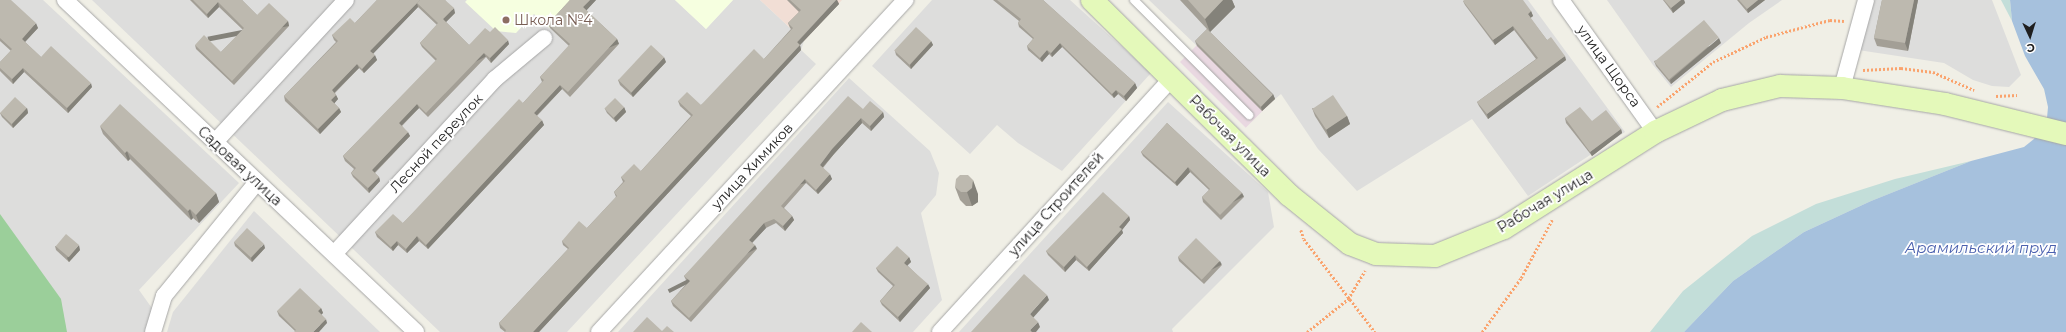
<!DOCTYPE html>
<html>
<head>
<meta charset="utf-8">
<style>
  body { margin:0 }
  #map { position:relative; width:2066px; height:332px; overflow:hidden; background:#f0efe6; font-family:Montserrat,sans-serif }
  div>[style] { position:absolute }
  [style*='--x'] { left:calc(var(--x)*1px); top:calc(var(--y)*1px); width:calc(var(--w)*1px); rotate:calc(var(--a)*1deg) }
  .residential>* { inset:0; background:#dddddc }
  .commercial>* { inset:0; background:#f1ded5 }
  .industrial>* { inset:0; background:#e9d8e1; transform-origin:0 0 }
  .education>* { inset:0; background:#f6ffe0 }
  .forest>* { inset:0; background:#9bcf9a }
  .wetland>* { inset:0; background:#c3ded9 }
  .water>* { inset:0; background:#a6c1dd }
  .path>* { height:2.5px; margin-top:-1.25px; transform-origin:0; background:repeating-linear-gradient(90deg,#faa36d 0 2px,transparent 0 4px) }
  .roads { filter:drop-shadow(0 0 1px #a6a6a6) drop-shadow(0 0 1px #a6a6a6) }
  .service>* { height:8px; margin:-4px; padding:0 4px; transform-origin:4px; border-radius:4px; background:#fff }
  .minor>* { height:16px; margin:-8px; padding:0 8px; transform-origin:8px; border-radius:8px; background:#fff }
  .secondary>* { height:22px; margin:-11px; padding:0 11px; transform-origin:11px; border-radius:11px; background:#e4f9ba }
  .wall>* { inset:0; background:#a39f96 }
  .shaded-wall>* { inset:0; background:#84827a; transform-origin:0 0 }
  .building>* { inset:0; background:#bdb9af; transform-origin:0 0 }
  .dots>* { width:11px; height:11px; translate:-50% -50%; box-sizing:border-box; border:2px solid #fff; border-radius:50% }
  span { translate:-50% -50%; white-space:nowrap; text-align:center; line-height:1.15; -webkit-text-stroke:3.5px #fff; paint-order:stroke }
  .education-label { font-size:14px; color:#785e54 }
  .left { translate:0 -50%; text-align:left }
  .street-label { font-size:14px; color:#1f1f1f }
  .water-label { font-size:15px; color:#4b61af; font-style:italic }
  .north { position:absolute; left:2010px; top:16px; width:40px; height:40px; -webkit-text-stroke:3px #fff; paint-order:stroke; rotate:176deg; font-size:11px; font-weight:700; line-height:16px; text-align:center; color:#1f1f1f }
  .north::after { content:''; display:block; margin:auto; width:14px; height:18px; background:#1f1f1f; clip-path:polygon(50% 0,100% 100%,50% 72%,0 100%) }
</style>
</head>
<body>
<div id="map">
  <div class="residential">
    <div style="clip-path:polygon(0 0,43px 0,239px 183px,139px 290px,154px 311px,148px 332px,26px 332px,0 245px)"></div>
    <div style="clip-path:polygon(92px 0,467px 0,466px 2px,534px 13px,549px 28px,576px 0,675px 0,706px 29px,733px 0,760px 0,804px 41px,801px 50px,816px 64px,567px 332px,440px 332px)"></div>
    <div style="clip-path:polygon(932px 0,1070px 0,1151px 73px,1062px 171px,1018px 143px,997px 125px,970px 154px,872px 66px)"></div>
    <div style="clip-path:polygon(1149px 0,1528px 0,1625px 132px,1528px 196px,1472px 119px,1357px 191px,1318px 149px,1281px 94px,1275px 99px,1209px 33px,1197px 46px)"></div>
    <div style="clip-path:polygon(1607px 0,1782px 0,1749px 23px,1671px 87px,1653px 65px)"></div>
    <div style="clip-path:polygon(1873px 0,1992px 0,2021px 75px,2009px 87px,1992px 86px,1973px 80px,1944px 63px,1858px 50px)"></div>
    <div style="clip-path:polygon(849px 78px,930px 151px,939px 173px,936px 195px,921px 213px,942px 300px,913px 332px,618px 332px)"></div>
    <div style="clip-path:polygon(1168px 102px,1268px 192px,1274px 227px,1172px 329px,1173px 332px,959px 332px)"></div>
    <div style="clip-path:polygon(254px 211px,380px 332px,167px 332px,173px 312px)"></div>
  </div>
  <div class="commercial">
    <div style="clip-path:polygon(760px 0,842px 0,804px 41px)"></div>
  </div>
  <div class="industrial">
    <div style="left:1209px;top:33px;width:93px;height:41px;rotate:45deg"></div>
  </div>
  <div class="education">
    <div style="clip-path:polygon(467px 0,576px 0,550px 28px,534px 14px,516px 33px,496px 31px,465px 2px)"></div>
    <div style="clip-path:polygon(675px 0,733px 0,706px 29px)"></div>
  </div>
  <div class="forest">
    <div style="clip-path:polygon(0 214px,61px 299px,67px 332px,0 332px)"></div>
  </div>
  <div class="wetland">
    <div style="clip-path:polygon(2001px 0,2010px 0,2012px 21px)"></div>
    <div style="clip-path:polygon(1971px 161px,1871px 201px,1804px 232px,1733px 281px,1684px 332px,1650px 332px,1683px 291px,1752px 236px,1816px 204px,1895px 179px)"></div>
  </div>
  <div class="water">
    <div style="clip-path:polygon(2010px 0,2066px 0,2066px 332px,1684px 332px,1733px 281px,1804px 232px,1871px 201px,1971px 161px,2024px 147px,2034px 139px,2047px 118px,2048px 107px,2044px 89px,2025px 56px,2012px 21px)"></div>
  </div>
  <div class="path">
    <div style="--x:1863;--y:70;--w:38;--a:-3"></div>
    <div style="--x:1901;--y:68;--w:32;--a:7"></div>
    <div style="--x:1933;--y:72;--w:45;--a:23.7"></div>
    <div style="--x:1996;--y:96;--w:21;--a:-3"></div>
    <div style="--x:1657;--y:107;--w:72;--a:-38.8"></div>
    <div style="--x:1713;--y:62;--w:59;--a:-25.3"></div>
    <div style="--x:1766;--y:37;--w:66;--a:-14.9"></div>
    <div style="--x:1830;--y:20;--w:14;--a:4"></div>
    <div style="--x:1301;--y:230;--w:9;--a:72"></div>
    <div style="--x:1304;--y:239;--w:117;--a:52.6"></div>
    <div style="--x:1307;--y:332;--w:53;--a:-38.8"></div>
    <div style="--x:1348;--y:299;--w:33;--a:-59"></div>
    <div style="--x:1482;--y:332;--w:67;--a:-54.2"></div>
    <div style="--x:1521;--y:278;--w:66;--a:-61.9"></div>
  </div>
  <div class="roads">
    <div class="service">
      <div style="--x:1134;--y:0;--w:163;--a:45"></div>
    </div>
    <div class="minor">
      <div style="--x:65;--y:0;--w:483;--a:43.4"></div>
      <div style="--x:1561;--y:0;--w:162;--a:54.5"></div>
      <div style="--x:1842;--y:88;--w:91;--a:-74.7"></div>
      <div style="--x:215;--y:142;--w:193;--a:-47.3"></div>
      <div style="--x:334;--y:254;--w:238;--a:-47.4"></div>
      <div style="--x:495;--y:79;--w:64;--a:-39.9"></div>
      <div style="--x:153;--y:332;--w:38;--a:-73"></div>
      <div style="--x:164;--y:296;--w:147;--a:-50.8"></div>
      <div style="--x:599;--y:332;--w:452;--a:-47.3"></div>
      <div style="--x:940;--y:332;--w:344;--a:-47.6"></div>
    </div>
    <div class="secondary">
      <div style="--x:1092;--y:0;--w:277;--a:44.7"></div>
      <div style="--x:1289;--y:195;--w:78;--a:38.8"></div>
      <div style="--x:1350;--y:244;--w:28;--a:21"></div>
      <div style="--x:1376;--y:254;--w:59;--a:1.9"></div>
      <div style="--x:1435;--y:256;--w:74;--a:-22.1"></div>
      <div style="--x:1504;--y:228;--w:179;--a:-32.4"></div>
      <div style="--x:1655;--y:132;--w:74;--a:-25.5"></div>
      <div style="--x:1722;--y:100;--w:60;--a:-13.6"></div>
      <div style="--x:1780;--y:86;--w:62;--a:1.8"></div>
      <div style="--x:1842;--y:88;--w:104;--a:8.8"></div>
      <div style="--x:1945;--y:104;--w:125;--a:13.9"></div>
    </div>
  </div>
  <div class="wall">
    <div style="clip-path:polygon(0 0,38px 28px,25px 42px,41px 57px,92px 87px,68px 113px,24px 72px,13px 84px,0 71px,0 62px,11px 51px,0 41px)"></div>
    <div style="clip-path:polygon(190px 0,242px 0,257px 15px,288px 21px,289px 26px,234px 85px,196px 49px,195px 45px,221px 52px,243px 30px,219px 7px,208px 18px)"></div>
    <div style="clip-path:polygon(377px 0,445px 0,455px 13px,446px 22px,469px 45px,490px 32px,509px 44px,491px 63px,486px 57px,428px 117px,419px 108px,402px 126px,410px 136px,375px 173px,379px 177px,380px 181px,369px 193px,353px 177px,351px 173px,354px 169px,345px 161px,343px 156px,436px 61px,422px 47px,420px 43px,437px 25px,418px 7px,373px 53px,377px 60px,364px 73px,359px 68px,335px 93px,338px 99px,334px 103px,339px 108px,341px 112px,320px 134px,285px 101px,284px 96px,336px 42px,334px 40px,332px 35px,355px 23px)"></div>
    <div style="clip-path:polygon(570px 0,596px 0,586px 10px,617px 39px,619px 44px,570px 97px,562px 89px,537px 116px,544px 125px,428px 249px,419px 241px,407px 253px,398px 245px,393px 251px,377px 237px,375px 232px,403px 223px,523px 103px,542px 82px,540px 77px,569px 46px,550px 28px,548px 24px)"></div>
    <div style="clip-path:polygon(787px 0,837px 0,839px 4px,800px 45px,801px 50px,539px 332px,505px 332px,500px 328px,499px 323px,568px 249px,563px 245px,562px 241px,587px 228px,616px 197px,614px 192px,623px 182px,621px 177px,641px 171px,691px 116px,680px 106px,678px 101px,701px 105px,764px 59px,791px 29px,790px 28px,788px 23px,799px 12px)"></div>
    <div style="clip-path:polygon(993px 0,1043px 0,1135px 83px,1137px 88px,1126px 101px,1118px 94px,1114px 98px,1062px 47px,1052px 57px,1049px 54px,1042px 62px,1028px 50px,1027px 46px,1033px 39px,1019px 27px,1018px 23px,1019px 21px)"></div>
    <div style="clip-path:polygon(1180px 0,1232px 0,1235px 7px,1210px 32px,1273px 94px,1275px 99px,1262px 111px,1197px 46px,1195px 41px,1207px 29px)"></div>
    <div style="clip-path:polygon(1663px 0,1684px 0,1685px 3px,1673px 13px)"></div>
    <div style="clip-path:polygon(1737px 0,1765px 0,1748px 13px)"></div>
    <div style="clip-path:polygon(1882px 0,1918px 0,1908px 51px,1877px 46px,1874px 38px)"></div>
    <div style="clip-path:polygon(1463px 1px,1531px 11px,1533px 16px,1530px 18px,1547px 40px,1566px 60px,1488px 119px,1479px 106px,1477px 102px,1536px 59px,1514px 30px,1495px 45px,1465px 5px)"></div>
    <div style="clip-path:polygon(931px 41px,933px 45px,911px 69px,896px 55px,895px 51px)"></div>
    <div style="clip-path:polygon(1721px 43px,1671px 84px,1656px 66px,1654px 61px)"></div>
    <div style="clip-path:polygon(666px 62px,633px 97px,620px 85px,618px 80px)"></div>
    <div style="clip-path:polygon(624px 107px,626px 112px,616px 122px,607px 113px,605px 109px)"></div>
    <div style="clip-path:polygon(27px 108px,28px 113px,13px 128px,2px 117px,0 113px)"></div>
    <div style="clip-path:polygon(1312px 108px,1347px 116px,1350px 124px,1329px 138px,1315px 116px)"></div>
    <div style="clip-path:polygon(863px 109px,883px 112px,884px 117px,871px 131px,862px 123px,834px 154px,823px 168px,832px 179px,818px 194px,806px 183px,784px 208px,792px 216px,794px 220px,785px 231px,776px 223px,766px 228px,752px 243px,757px 249px,691px 322px,673px 306px,671px 301px,688px 282px,686px 280px,684px 276px)"></div>
    <div style="clip-path:polygon(1565px 118px,1592px 121px,1621px 129px,1622px 133px,1592px 156px,1566px 123px)"></div>
    <div style="clip-path:polygon(1167px 123px,1242px 193px,1244px 197px,1221px 220px,1203px 202px,1202px 197px,1209px 190px,1190px 172px,1177px 186px,1143px 156px,1141px 152px)"></div>
    <div style="clip-path:polygon(100px 126px,216px 193px,219px 202px,199px 223px,193px 218px,191px 220px,130px 159px,128px 161px,103px 134px)"></div>
    <div style="clip-path:polygon(955px 187px,978px 194px,978px 202px,972px 206px,966px 206px,960px 200px)"></div>
    <div style="clip-path:polygon(1129px 216px,1130px 220px,1122px 230px,1123px 233px,1089px 271px,1076px 260px,1065px 272px,1048px 255px,1046px 251px)"></div>
    <div style="clip-path:polygon(234px 242px,265px 248px,252px 262px,235px 246px)"></div>
    <div style="clip-path:polygon(55px 246px,80px 250px,69px 262px,56px 250px)"></div>
    <div style="clip-path:polygon(909px 257px,911px 262px,907px 265px,930px 288px,900px 322px,882px 305px,880px 301px,893px 286px,878px 272px,876px 268px)"></div>
    <div style="clip-path:polygon(1178px 257px,1222px 265px,1204px 284px,1179px 261px)"></div>
    <div style="clip-path:polygon(321px 308px,323px 313px,321px 314px,327px 323px,295px 331px,279px 316px,277px 311px)"></div>
  </div>
  <div class="shaded-wall">
    <div style="clip-path:polygon(420px 0,417px 3px,418px 7px,372px 55px,370px 51px)"></div>
    <div style="clip-path:polygon(590px 0,596px 0,585px 12px,583px 7px)"></div>
    <div style="clip-path:polygon(836px 0,837px 0,839px 4px,800px 45px,801px 50px,539px 332px,533px 332px)"></div>
    <div style="clip-path:polygon(1223px 0,1232px 0,1235px 7px,1210px 32px,1205px 19px)"></div>
    <div style="clip-path:polygon(1681px 0,1684px 0,1685px 3px,1673px 13px,1671px 8px)"></div>
    <div style="clip-path:polygon(1758px 0,1765px 0,1748px 13px,1747px 9px)"></div>
    <div style="clip-path:polygon(1914px 0,1918px 0,1908px 51px,1905px 43px)"></div>
    <div style="clip-path:polygon(218px 2px,219px 7px,208px 18px,207px 14px)"></div>
    <div style="clip-path:polygon(454px 8px,455px 13px,445px 23px,443px 19px)"></div>
    <div style="clip-path:polygon(1531px 11px,1533px 16px,1529px 19px,1528px 14px)"></div>
    <div style="left:288px;top:21px;width:5px;height:82px;rotate:79deg"></div>
    <div style="clip-path:polygon(36px 23px,38px 28px,24px 43px,22px 39px)"></div>
    <div style="clip-path:polygon(1513px 26px,1514px 30px,1495px 45px,1493px 40px)"></div>
    <div style="clip-path:polygon(1719px 38px,1721px 43px,1671px 84px,1670px 80px)"></div>
    <div style="left:617px;top:39px;width:5px;height:72px;rotate:68deg"></div>
    <div style="clip-path:polygon(508px 40px,509px 44px,491px 63px,490px 58px)"></div>
    <div style="clip-path:polygon(931px 41px,933px 45px,911px 69px,910px 65px)"></div>
    <div style="clip-path:polygon(1060px 43px,1062px 47px,1052px 57px,1051px 53px)"></div>
    <div style="clip-path:polygon(1047px 50px,1049px 54px,1042px 62px,1040px 58px)"></div>
    <div style="left:484px;top:53px;width:4px;height:83px;rotate:63deg"></div>
    <div style="clip-path:polygon(375px 55px,377px 60px,364px 73px,362px 69px)"></div>
    <div style="clip-path:polygon(1565px 56px,1566px 60px,1488px 119px,1487px 114px)"></div>
    <div style="clip-path:polygon(664px 57px,666px 62px,633px 97px,631px 93px)"></div>
    <div style="clip-path:polygon(357px 64px,359px 68px,333px 94px,332px 90px)"></div>
    <div style="clip-path:polygon(23px 68px,24px 72px,13px 84px,12px 79px)"></div>
    <div style="clip-path:polygon(91px 83px,92px 87px,68px 113px,67px 108px)"></div>
    <div style="clip-path:polygon(1135px 83px,1137px 88px,1126px 101px,1124px 96px)"></div>
    <div style="clip-path:polygon(560px 85px,562px 89px,535px 117px,534px 113px)"></div>
    <div style="clip-path:polygon(1116px 90px,1118px 94px,1114px 98px,1112px 94px)"></div>
    <div style="clip-path:polygon(1273px 94px,1275px 99px,1262px 111px,1261px 107px)"></div>
    <div style="clip-path:polygon(336px 95px,338px 99px,333px 105px,331px 100px)"></div>
    <div style="clip-path:polygon(417px 104px,419px 108px,400px 127px,399px 123px)"></div>
    <div style="clip-path:polygon(624px 107px,626px 112px,616px 122px,614px 118px)"></div>
    <div style="clip-path:polygon(27px 108px,28px 113px,13px 128px,12px 124px)"></div>
    <div style="clip-path:polygon(339px 108px,341px 112px,320px 134px,318px 129px)"></div>
    <div style="clip-path:polygon(883px 112px,884px 117px,871px 131px,870px 126px)"></div>
    <div style="clip-path:polygon(1347px 116px,1350px 124px,1329px 138px,1326px 129px)"></div>
    <div style="clip-path:polygon(861px 118px,862px 123px,834px 154px,821px 169px,820px 165px,832px 149px)"></div>
    <div style="clip-path:polygon(542px 120px,544px 125px,428px 249px,426px 245px)"></div>
    <div style="clip-path:polygon(1621px 129px,1622px 133px,1592px 156px,1590px 152px)"></div>
    <div style="clip-path:polygon(408px 132px,410px 136px,373px 174px,372px 170px)"></div>
    <div style="clip-path:polygon(127px 151px,130px 159px,128px 161px,125px 153px)"></div>
    <div style="clip-path:polygon(1188px 167px,1190px 172px,1177px 186px,1175px 182px)"></div>
    <div style="clip-path:polygon(830px 174px,832px 179px,818px 194px,816px 190px)"></div>
    <div style="clip-path:polygon(379px 177px,380px 181px,369px 193px,368px 188px)"></div>
    <div style="left:805px;top:179px;width:4px;height:36px;rotate:76deg"></div>
    <div style="clip-path:polygon(973px 180px,978px 194px,978px 202px,972px 206px,967px 192px)"></div>
    <div style="clip-path:polygon(216px 193px,219px 202px,199px 223px,196px 215px)"></div>
    <div style="left:1242px;top:193px;width:4px;height:31px;rotate:63deg"></div>
    <div style="clip-path:polygon(190px 209px,193px 218px,191px 220px,188px 211px)"></div>
    <div style="clip-path:polygon(792px 216px,794px 220px,785px 231px,783px 226px)"></div>
    <div style="clip-path:polygon(1129px 216px,1130px 220px,1122px 230px,1123px 233px,1089px 271px,1087px 267px,1119px 227px)"></div>
    <div style="clip-path:polygon(764px 223px,766px 228px,751px 244px,749px 240px)"></div>
    <div style="clip-path:polygon(417px 236px,419px 241px,407px 253px,406px 249px)"></div>
    <div style="clip-path:polygon(397px 241px,398px 245px,393px 251px,391px 247px)"></div>
    <div style="clip-path:polygon(264px 244px,265px 248px,252px 262px,251px 258px)"></div>
    <div style="clip-path:polygon(79px 245px,80px 250px,69px 262px,67px 258px)"></div>
    <div style="left:755px;top:245px;width:4px;height:98px;rotate:63deg"></div>
    <div style="clip-path:polygon(1075px 255px,1076px 260px,1065px 272px,1064px 267px)"></div>
    <div style="clip-path:polygon(909px 257px,911px 262px,906px 267px,904px 263px)"></div>
    <div style="left:1220px;top:261px;width:4px;height:26px;rotate:63deg"></div>
    <div style="clip-path:polygon(928px 284px,930px 288px,900px 322px,898px 317px)"></div>
    <div style="clip-path:polygon(1047px 295px,1049px 300px,1032px 319px,1030px 314px)"></div>
    <div style="clip-path:polygon(321px 308px,323px 313px,320px 316px,318px 311px)"></div>
    <div style="clip-path:polygon(326px 319px,327px 323px,319px 332px,313px 332px)"></div>
    <div style="clip-path:polygon(1038px 322px,1040px 327px,1036px 332px,1031px 332px,1030px 330px)"></div>
  </div>
  <div class="building">
    <div style="clip-path:polygon(0 0,11px 0,36px 23px,22px 39px,41px 57px,51px 46px,91px 83px,67px 108px,23px 68px,12px 79px,0 68px,0 62px,12px 49px,0 38px)"></div>
    <div style="clip-path:polygon(193px 0,242px 0,257px 15px,269px 3px,288px 21px,232px 81px,195px 45px,204px 35px,221px 52px,244px 28px,218px 2px,207px 14px)"></div>
    <div style="clip-path:polygon(377px 0,420px 0,370px 51px,375px 55px,362px 69px,357px 64px,332px 90px,336px 95px,331px 100px,339px 108px,318px 129px,284px 96px,338px 41px,332px 35px,350px 18px,355px 23px)"></div>
    <div style="clip-path:polygon(420px 0,445px 0,454px 8px,443px 19px,469px 45px,485px 28px,490px 32px,495px 27px,508px 40px,490px 58px,484px 53px,426px 113px,417px 104px,399px 123px,408px 132px,372px 170px,379px 177px,368px 188px,351px 173px,356px 168px,343px 156px,437px 59px,420px 43px,438px 23px,417px 3px)"></div>
    <div style="clip-path:polygon(570px 0,590px 0,583px 7px,617px 39px,568px 92px,560px 85px,534px 113px,542px 120px,426px 245px,417px 236px,406px 249px,397px 241px,391px 247px,375px 232px,393px 214px,403px 223px,519px 99px,523px 103px,544px 80px,540px 77px,570px 44px,548px 24px)"></div>
    <div style="clip-path:polygon(790px 0,836px 0,797px 42px,800px 45px,533px 332px,505px 332px,506px 330px,499px 323px,569px 248px,562px 241px,579px 221px,587px 228px,617px 196px,614px 192px,625px 181px,621px 177px,634px 164px,641px 171px,693px 115px,678px 101px,687px 92px,701px 105px,754px 49px,764px 59px,793px 28px,788px 23px,801px 10px)"></div>
    <div style="clip-path:polygon(997px 0,1043px 0,1135px 83px,1124px 96px,1116px 90px,1112px 94px,1060px 43px,1051px 53px,1047px 50px,1040px 58px,1027px 46px,1034px 38px,1018px 23px,1021px 19px)"></div>
    <div style="clip-path:polygon(1188px 0,1223px 0,1205px 19px)"></div>
    <div style="clip-path:polygon(1464px 0,1523px 0,1531px 11px,1528px 14px,1547px 40px,1551px 37px,1565px 56px,1487px 114px,1477px 102px,1538px 58px,1513px 26px,1493px 40px,1463px 1px)"></div>
    <div style="clip-path:polygon(1664px 0,1681px 0,1671px 8px)"></div>
    <div style="clip-path:polygon(1739px 0,1758px 0,1747px 9px)"></div>
    <div style="clip-path:polygon(1882px 0,1914px 0,1905px 43px,1874px 38px)"></div>
    <div style="left:1704px;top:20px;width:23px;height:65px;rotate:50deg"></div>
    <div style="left:916px;top:27px;width:21px;height:32px;rotate:43deg"></div>
    <div style="left:1207px;top:29px;width:93px;height:17px;rotate:45deg"></div>
    <div style="left:651px;top:45px;width:18px;height:48px;rotate:43deg"></div>
    <div style="left:1333px;top:95px;width:25px;height:25px;rotate:56deg"></div>
    <div style="clip-path:polygon(848px 96px,863px 109px,870px 101px,883px 112px,870px 126px,861px 118px,832px 149px,820px 165px,830px 174px,816px 190px,805px 179px,781px 206px,792px 216px,783px 226px,774px 219px,764px 223px,749px 240px,755px 245px,689px 318px,671px 301px,690px 281px,684px 276px)"></div>
    <div style="left:15px;top:97px;width:16px;height:22px;rotate:43deg"></div>
    <div style="left:615px;top:98px;width:13px;height:15px;rotate:45deg"></div>
    <div style="clip-path:polygon(120px 104px,216px 193px,196px 215px,190px 209px,188px 211px,127px 151px,125px 153px,100px 126px)"></div>
    <div style="clip-path:polygon(1580px 107px,1592px 121px,1606px 110px,1621px 129px,1590px 152px,1565px 118px)"></div>
    <div style="clip-path:polygon(1167px 123px,1242px 193px,1220px 215px,1202px 197px,1210px 189px,1188px 167px,1175px 182px,1141px 152px)"></div>
    <div style="clip-path:polygon(960px 175px,968px 175px,973px 180px,972px 188px,967px 192px,961px 192px,955px 187px,956px 179px)"></div>
    <div style="clip-path:polygon(1103px 192px,1129px 216px,1119px 227px,1122px 229px,1087px 267px,1075px 255px,1064px 267px,1046px 251px)"></div>
    <div style="left:247px;top:228px;width:23px;height:19px;rotate:43deg"></div>
    <div style="left:66px;top:234px;width:17px;height:16px;rotate:40deg"></div>
    <div style="left:1196px;top:238px;width:33px;height:26px;rotate:44deg"></div>
    <div style="clip-path:polygon(897px 246px,909px 257px,904px 263px,928px 284px,898px 317px,880px 301px,895px 285px,876px 268px)"></div>
    <div style="clip-path:polygon(1024px 274px,1047px 295px,1030px 314px,1038px 322px,1030px 330px,1032px 332px,971px 332px)"></div>
    <div style="clip-path:polygon(300px 288px,321px 308px,318px 311px,326px 319px,313px 332px,294px 332px,296px 330px,277px 311px)"></div>
    <div style="clip-path:polygon(647px 317px,662px 331px,667px 326px,674px 332px,633px 332px)"></div>
    <div style="clip-path:polygon(861px 322px,872px 332px,852px 332px)"></div>
  </div>
  <div class="dots">
    <div style="left:506px;top:20px;background:#8d6e63"></div>
  </div>
  <div class="education-label">
    <span class="left" style="left:514px;top:20px">Школа №4</span>
  </div>
  <div class="street-label">
    <span style="left:1609px;top:66px;rotate:54deg">улица Щорса</span>
    <span style="left:1230px;top:136px;rotate:45deg">Рабочая улица</span>
    <span style="left:436px;top:143px;rotate:-47deg">Лесной переулок</span>
    <span style="left:240px;top:166px;rotate:43deg">Садовая улица</span>
    <span style="left:752px;top:166px;rotate:-47deg">улица Химиков</span>
    <span style="left:1545px;top:201px;rotate:-31deg">Рабочая улица</span>
    <span style="left:1056px;top:204px;rotate:-48deg">улица Строителей</span>
  </div>
  <div class="water-label">
    <span style="left:1981px;top:248px">Арамильский пруд</span>
  </div>
  <div class="north">С</div>
</div>
</body>
</html>
